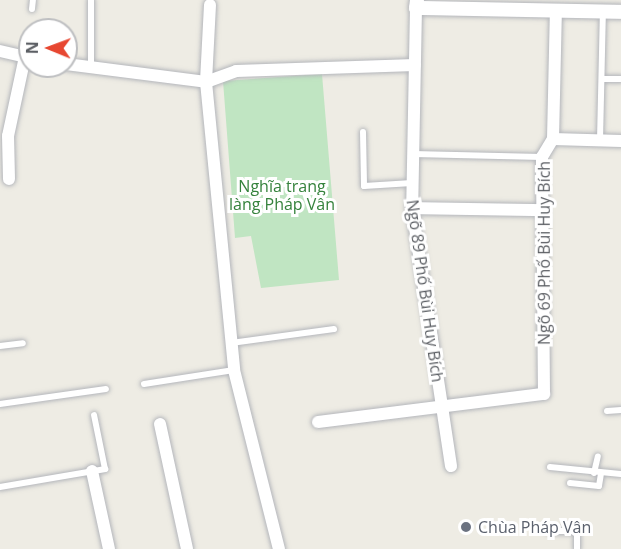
<!DOCTYPE html>
<html>
<head>
<meta charset="utf-8">
<style>
  body { margin:0 }
  #map { position:relative; width:621px; height:549px; overflow:hidden; background:#eeece4; font-family:"Open Sans",sans-serif }
  div>[style] { position:absolute }
  [style*='--x'] { left:calc(var(--x)*1px); top:calc(var(--y)*1px); width:calc(var(--w)*1px); rotate:calc(var(--a)*1deg) }
  .green>* { inset:0; background:#c0e5c2 }
  .roads { filter:drop-shadow(0 0 2px #b4b6bb) drop-shadow(0 0 2px #b4b6bb) }
  .service>* { height:6px; margin:-3px; padding:0 3px; transform-origin:3px; border-radius:3px; background:#fff }
  .minor>* { height:12px; margin:-6px; padding:0 6px; transform-origin:6px; border-radius:6px; background:#fff }
  .tertiary>* { height:14px; margin:-7px; padding:0 7px; transform-origin:7px; border-radius:7px; background:#fff }
  .dots>* { width:16px; height:16px; translate:-50% -50%; box-sizing:border-box; border:3px solid #fff; border-radius:50% }
  span { translate:-50% -50%; white-space:nowrap; text-align:center; line-height:1.15; -webkit-text-stroke:6px #fff; paint-order:stroke }
  .park-label { font-size:16px; color:#35823c }
  .street-label { font-size:16px; color:#5c5f64 }
  .worship-label { font-size:16px; color:#5b616d }
  .left { translate:0 -50%; text-align:left }
  .north { position:absolute; left:18px; top:18px; width:60px; height:60px; box-sizing:border-box; background:#fff; border:2px solid #bebfc1; border-radius:50%; rotate:271deg; font-size:16px; font-weight:700; line-height:24px; text-align:center; color:#5c5f64 }
  .north::after { content:''; display:block; margin:auto; width:21px; height:27px; background:#e74731; clip-path:polygon(50% 0,100% 100%,50% 72%,0 100%) }
</style>
</head>
<body>
<div id="map">
  <div class="green">
    <div style="clip-path:polygon(322px 74px,339px 280px,261px 288px,251px 236px,235px 238px,223px 81px)"></div>
  </div>
  <div class="roads">
    <div class="service">
      <div style="--x:91;--y:0;--w:68;--a:90"></div>
      <div style="--x:32;--y:9;--w:9;--a:-84"></div>
      <div style="--x:602;--y:79;--w:19;--a:0"></div>
      <div style="--x:363;--y:132;--w:54;--a:88.9"></div>
      <div style="--x:364;--y:186;--w:48;--a:-3.6"></div>
      <div style="--x:600;--y:140;--w:128;--a:-88.7"></div>
      <div style="--x:413;--y:154;--w:129;--a:1.3"></div>
      <div style="--x:231;--y:343;--w:104;--a:-7.7"></div>
      <div style="--x:0;--y:346;--w:23;--a:-7"></div>
      <div style="--x:144;--y:384;--w:91;--a:-8.8"></div>
      <div style="--x:0;--y:404;--w:107;--a:-8.1"></div>
      <div style="--x:607;--y:411;--w:14;--a:-4"></div>
      <div style="--x:550;--y:467;--w:71;--a:5.6"></div>
      <div style="--x:594;--y:473;--w:17;--a:-77"></div>
      <div style="--x:570;--y:483;--w:29;--a:6"></div>
      <div style="--x:599;--y:486;--w:13;--a:-81"></div>
      <div style="--x:0;--y:487;--w:107;--a:-9.7"></div>
      <div style="--x:105;--y:469;--w:55;--a:-101.5"></div>
      <div style="--x:549;--y:531;--w:28;--a:0"></div>
      <div style="--x:577;--y:531;--w:18;--a:90"></div>
    </div>
    <div class="minor">
      <div style="--x:210;--y:5;--w:77;--a:93"></div>
      <div style="--x:206;--y:82;--w:289;--a:84.4"></div>
      <div style="--x:234;--y:370;--w:185;--a:75.9"></div>
      <div style="--x:416;--y:8;--w:200;--a:91.1"></div>
      <div style="--x:412;--y:208;--w:261;--a:81.4"></div>
      <div style="--x:0;--y:51;--w:31;--a:13"></div>
      <div style="--x:66;--y:64;--w:141;--a:7.3"></div>
      <div style="--x:206;--y:82;--w:32;--a:-20"></div>
      <div style="--x:236;--y:71;--w:179;--a:-1.9"></div>
      <div style="--x:553;--y:139;--w:68;--a:1.7"></div>
      <div style="--x:9;--y:179;--w:43;--a:-91.3"></div>
      <div style="--x:8;--y:136;--w:81;--a:-77.9"></div>
      <div style="--x:412;--y:208;--w:130;--a:0.9"></div>
      <div style="--x:318;--y:422;--w:228;--a:-7.1"></div>
      <div style="--x:544;--y:394;--w:237;--a:-90.5"></div>
      <div style="--x:542;--y:157;--w:21;--a:-59"></div>
      <div style="--x:553;--y:139;--w:128;--a:-88.7"></div>
      <div style="--x:160;--y:424;--w:128;--a:77.8"></div>
      <div style="--x:92;--y:471;--w:80;--a:77.7"></div>
    </div>
    <div class="tertiary">
      <div style="--x:417;--y:0;--w:8;--a:97"></div>
      <div style="--x:416;--y:8;--w:205;--a:1.1"></div>
    </div>
  </div>
  <div class="dots">
    <div style="left:466px;top:527px;background:#6b7280"></div>
  </div>
  <div class="park-label">
    <span style="left:282px;top:195px">Nghĩa trang<br>làng Pháp Vân</span>
  </div>
  <div class="street-label">
    <span style="left:544px;top:253px;rotate:-90deg">Ngõ 69 Phố Bùi Huy Bích</span>
    <span style="left:425px;top:291px;rotate:82deg">Ngõ 89 Phố Bùi Huy Bích</span>
  </div>
  <div class="worship-label">
    <span class="left" style="left:478px;top:527px">Chùa Pháp Vân</span>
  </div>
  <div class="north">N</div>
</div>
</body>
</html>
